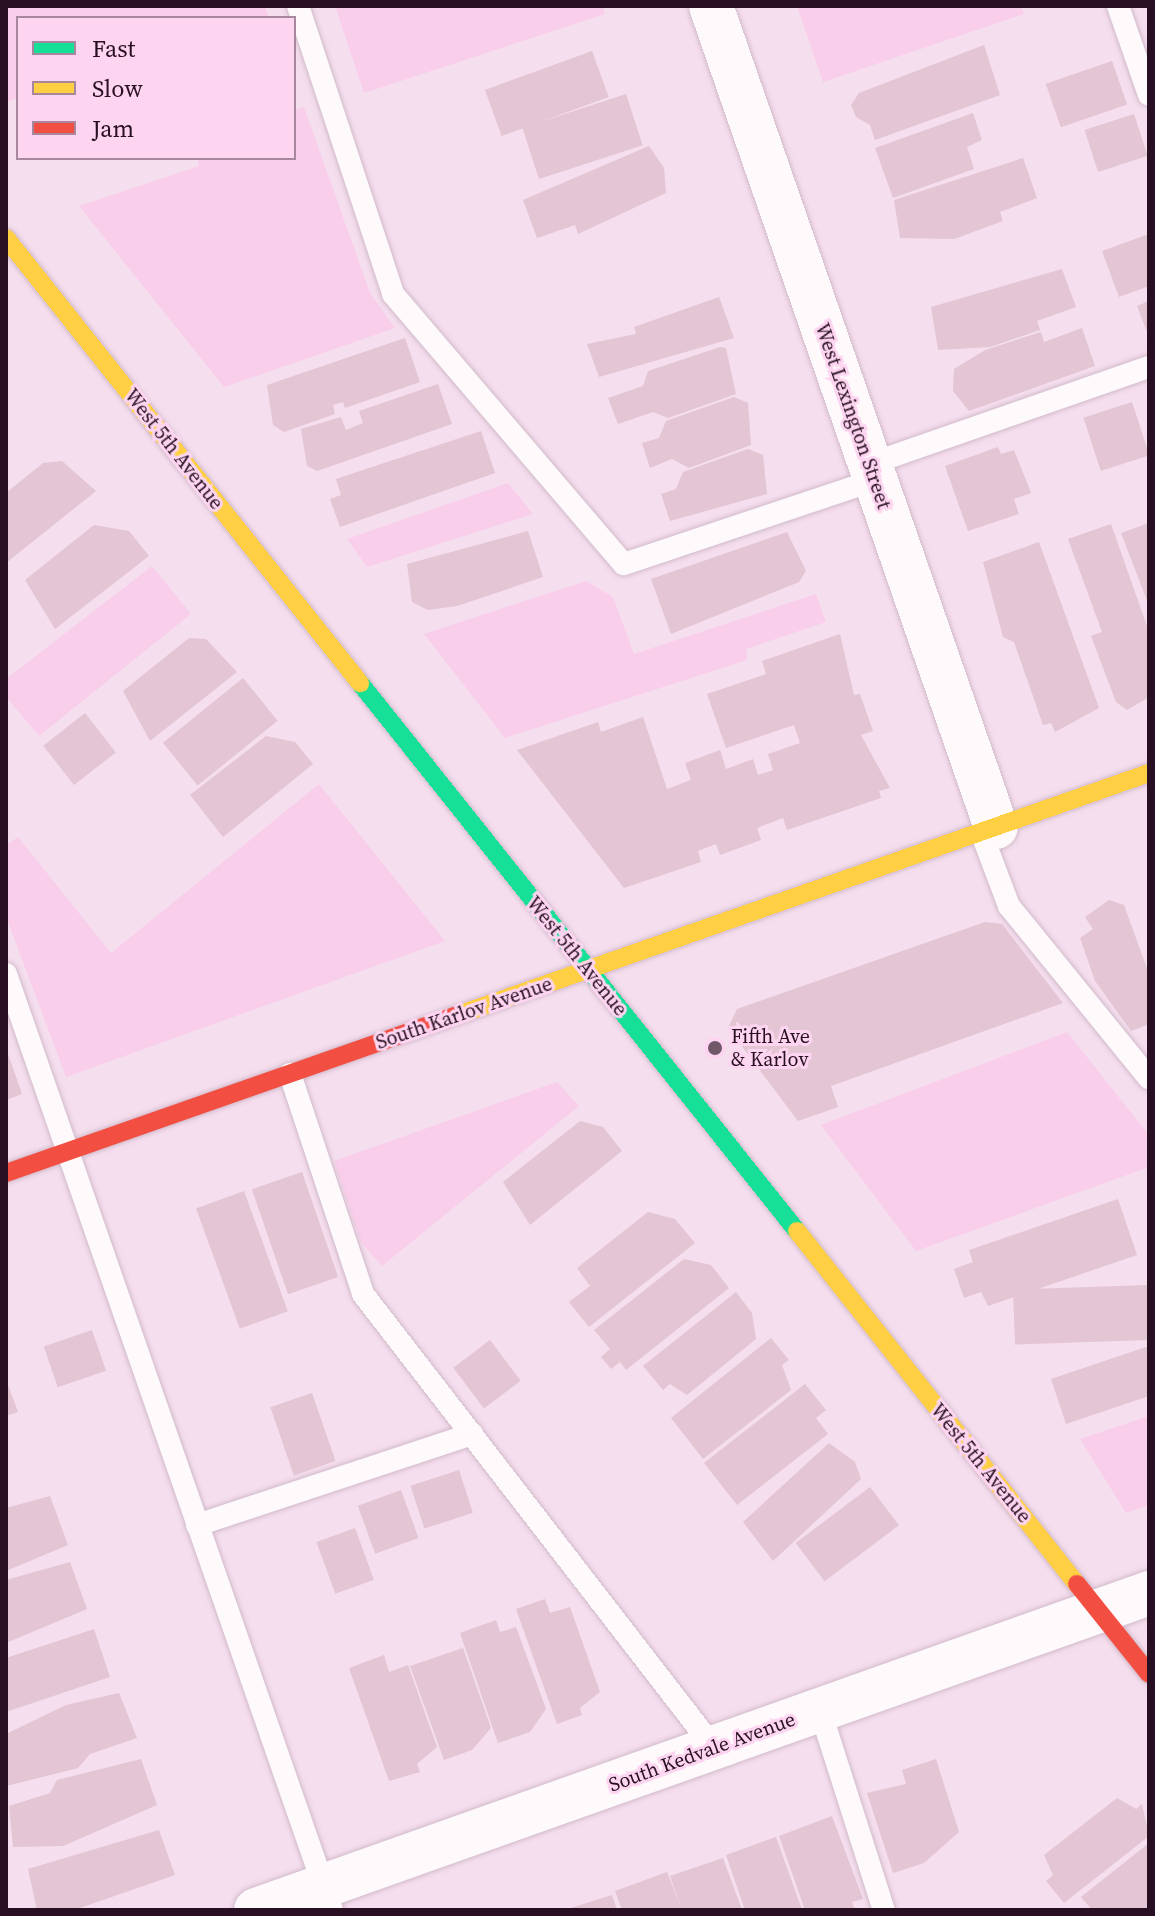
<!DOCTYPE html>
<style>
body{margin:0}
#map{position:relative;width:1155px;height:1916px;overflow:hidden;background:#f5deee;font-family:"Source Serif 4",serif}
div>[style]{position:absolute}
.green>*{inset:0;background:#f9ceeb}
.building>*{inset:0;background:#e3c5d3;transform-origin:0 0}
.roads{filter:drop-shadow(0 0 2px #d1baca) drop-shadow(0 0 2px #d1baca)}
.lane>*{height:22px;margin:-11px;padding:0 11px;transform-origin:11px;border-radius:11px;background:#fefafc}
.street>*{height:44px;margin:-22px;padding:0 22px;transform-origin:22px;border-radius:22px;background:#fefafc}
.fast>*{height:18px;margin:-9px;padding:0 9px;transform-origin:9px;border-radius:9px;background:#16e098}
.slow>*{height:18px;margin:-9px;padding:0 9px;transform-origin:9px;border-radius:9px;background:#ffcf43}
.jam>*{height:18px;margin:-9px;padding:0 9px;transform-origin:9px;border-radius:9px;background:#f24e42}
.dots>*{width:22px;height:22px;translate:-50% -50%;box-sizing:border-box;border:4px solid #fed5f1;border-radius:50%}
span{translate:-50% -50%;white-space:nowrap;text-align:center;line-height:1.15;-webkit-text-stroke:6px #fed5f1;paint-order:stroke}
.street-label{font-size:20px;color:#281022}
.poi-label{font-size:20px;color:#281022}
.left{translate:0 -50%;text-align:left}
.frame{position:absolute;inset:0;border:8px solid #281022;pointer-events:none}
.legend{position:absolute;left:16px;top:16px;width:280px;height:144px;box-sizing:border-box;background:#fed5f1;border:2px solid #a8869e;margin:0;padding:10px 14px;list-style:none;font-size:24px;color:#281022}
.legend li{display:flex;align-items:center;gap:16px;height:40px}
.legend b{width:40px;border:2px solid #a8869e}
</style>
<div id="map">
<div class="green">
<div style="clip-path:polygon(6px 6px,265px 6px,269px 18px,18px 18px,18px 98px,6px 102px)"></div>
<div style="clip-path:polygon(335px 6px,603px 6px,605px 14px,364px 93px)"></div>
<div style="clip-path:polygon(797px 6px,1021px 6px,1024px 14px,823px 82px)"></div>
<div style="clip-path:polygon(304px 107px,370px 293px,395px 328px,224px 387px,79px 206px,199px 166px,198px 158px,294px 158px,294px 110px)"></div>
<div style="clip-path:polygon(508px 483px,533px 514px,367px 567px,347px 539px)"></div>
<div style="clip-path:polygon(152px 566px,191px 614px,39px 736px,6px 697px,6px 679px)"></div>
<div style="clip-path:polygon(586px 581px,613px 597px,634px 654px,816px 594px,826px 622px,746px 649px,747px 660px,505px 738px,424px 634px)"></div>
<div style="clip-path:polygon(319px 784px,445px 941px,66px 1077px,6px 917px,6px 845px,18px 837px,111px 953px)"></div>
<div style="clip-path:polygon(1067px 1032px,1149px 1135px,1149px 1167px,916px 1251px,821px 1125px)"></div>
<div style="clip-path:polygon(557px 1082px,579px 1106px,382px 1266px,361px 1242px,334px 1161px)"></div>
<div style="clip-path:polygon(1149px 1416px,1149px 1505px,1126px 1513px,1080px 1439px)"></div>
</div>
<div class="building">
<div style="clip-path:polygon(984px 45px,1000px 95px,875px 140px,870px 125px,856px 117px,851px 105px,859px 93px)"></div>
<div style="left:592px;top:51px;width:49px;height:114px;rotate:70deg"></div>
<div style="left:1112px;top:61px;width:46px;height:70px;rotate:71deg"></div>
<div style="left:626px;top:94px;width:54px;height:109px;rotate:72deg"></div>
<div style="clip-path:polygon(973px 113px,982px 140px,967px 147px,974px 169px,893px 198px,875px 148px)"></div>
<div style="left:1134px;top:114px;width:44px;height:52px;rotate:72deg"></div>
<div style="clip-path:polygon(649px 146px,664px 168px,666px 193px,578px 234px,575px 225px,537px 238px,523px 200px)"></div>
<div style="clip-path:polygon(1023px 158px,1037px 198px,1000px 212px,1003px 221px,954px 239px,900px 238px,894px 200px)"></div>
<div style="clip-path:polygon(1149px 234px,1149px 286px,1119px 297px,1102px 251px)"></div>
<div style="clip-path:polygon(1062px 269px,1076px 307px,1037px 321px,1040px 330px,990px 347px,938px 350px,931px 307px)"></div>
<div style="clip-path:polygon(719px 297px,734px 338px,599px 377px,587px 344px,636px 334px,634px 327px)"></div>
<div style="clip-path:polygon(1149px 301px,1149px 337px,1137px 306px)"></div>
<div style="clip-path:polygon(1082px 328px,1095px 366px,969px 411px,953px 391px,954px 369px,985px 350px,1041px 332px,1044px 342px)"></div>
<div style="clip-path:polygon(405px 338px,420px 382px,345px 408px,343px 402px,333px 405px,335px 414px,284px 432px,273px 425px,267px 385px)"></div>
<div style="clip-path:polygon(720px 347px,726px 348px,736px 394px,668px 418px,653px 412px,618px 424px,608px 398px,643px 386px,648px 371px)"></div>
<div style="clip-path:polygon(438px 384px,452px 424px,317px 471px,307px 466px,301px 429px,341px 417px,346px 430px,363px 423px,359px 411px)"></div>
<div style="clip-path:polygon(734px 397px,748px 403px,751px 445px,689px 468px,672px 459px,650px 468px,642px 443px,659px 438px,666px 421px)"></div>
<div style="left:1132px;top:402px;width:56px;height:51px;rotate:72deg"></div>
<div style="clip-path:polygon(481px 431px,495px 473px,340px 527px,330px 499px,341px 495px,336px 479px)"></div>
<div style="clip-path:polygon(998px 447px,1001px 454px,1014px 450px,1031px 493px,1014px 499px,1019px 514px,968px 531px,945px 466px)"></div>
<div style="clip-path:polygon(748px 449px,763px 455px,767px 494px,670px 521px,661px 494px,676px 489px,683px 472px)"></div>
<div style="clip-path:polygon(62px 461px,96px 491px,6px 563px,6px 493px,43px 463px)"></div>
<div style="clip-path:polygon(1149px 523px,1149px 603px,1148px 603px,1121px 533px)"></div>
<div style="clip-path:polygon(1111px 524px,1149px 632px,1149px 697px,1127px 710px,1116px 702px,1091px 636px,1102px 632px,1068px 539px)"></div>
<div style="clip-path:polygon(94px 525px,129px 531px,149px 556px,55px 629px,25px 580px)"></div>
<div style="clip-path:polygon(528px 531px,543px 577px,457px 606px,428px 610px,412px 602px,407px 564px)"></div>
<div style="clip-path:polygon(787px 532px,806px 571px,799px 582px,671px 634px,651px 579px)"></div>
<div style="clip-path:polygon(1039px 542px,1099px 708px,1055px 732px,1051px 723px,1043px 725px,1014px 642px,1003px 637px,983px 562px)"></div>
<div style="clip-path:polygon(840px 634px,854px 695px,860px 694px,873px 731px,861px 735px,890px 788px,879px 791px,881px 798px,787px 830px,783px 818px,757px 828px,761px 840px,720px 855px,716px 844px,698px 851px,701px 862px,624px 888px,517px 750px,598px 722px,601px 732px,643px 717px,667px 789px,691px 780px,685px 763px,720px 750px,726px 769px,753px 759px,758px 775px,773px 770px,768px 754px,800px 743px,794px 725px,726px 748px,707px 694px,766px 674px,762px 661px)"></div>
<div style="clip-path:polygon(189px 638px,206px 639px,237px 672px,150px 741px,123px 691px)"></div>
<div style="left:243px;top:678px;width:55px;height:103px;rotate:51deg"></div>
<div style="left:85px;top:713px;width:50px;height:53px;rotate:52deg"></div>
<div style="clip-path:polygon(266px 736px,295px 742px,313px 764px,223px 837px,190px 795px)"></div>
<div style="clip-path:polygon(1109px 900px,1124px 905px,1149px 974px,1149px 1024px,1131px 1031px,1095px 981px,1080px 938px,1093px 929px,1085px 917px)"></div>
<div style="clip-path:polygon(985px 922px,1002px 924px,1063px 1003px,831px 1086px,838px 1107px,798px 1121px,728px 1028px,737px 1009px)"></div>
<div style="clip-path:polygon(6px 1048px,22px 1094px,6px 1100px)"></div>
<div style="clip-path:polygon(580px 1121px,603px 1127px,622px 1151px,530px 1225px,503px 1182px)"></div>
<div style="left:302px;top:1172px;width:111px;height:53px;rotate:71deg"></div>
<div style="left:244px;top:1191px;width:128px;height:51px;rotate:70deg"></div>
<div style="clip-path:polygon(1118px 1199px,1137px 1255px,988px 1306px,981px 1292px,964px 1298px,954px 1269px,973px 1262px,969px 1250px)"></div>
<div style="clip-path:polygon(648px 1212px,675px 1219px,695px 1243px,589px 1327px,569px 1302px,590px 1286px,577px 1268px)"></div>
<div style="clip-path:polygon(684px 1259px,711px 1265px,729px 1288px,626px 1370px,620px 1362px,611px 1369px,601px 1357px,610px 1349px,594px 1330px)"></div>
<div style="left:1147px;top:1285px;width:55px;height:134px;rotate:88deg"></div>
<div style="clip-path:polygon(736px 1292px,752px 1313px,756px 1339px,687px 1395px,670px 1384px,663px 1390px,643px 1366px)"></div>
<div style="left:92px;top:1330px;width:43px;height:51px;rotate:71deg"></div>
<div style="clip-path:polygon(771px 1338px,789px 1360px,782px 1365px,791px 1390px,703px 1459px,671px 1418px)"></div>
<div style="left:490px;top:1340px;width:51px;height:46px;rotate:53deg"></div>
<div style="clip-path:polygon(1149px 1346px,1149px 1396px,1066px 1424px,1051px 1379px)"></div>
<div style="clip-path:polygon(6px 1380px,18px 1412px,6px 1416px)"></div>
<div style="clip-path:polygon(805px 1384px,826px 1410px,816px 1418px,828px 1434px,737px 1505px,704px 1463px)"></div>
<div style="left:312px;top:1393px;width:72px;height:44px;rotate:71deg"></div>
<div style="clip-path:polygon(829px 1443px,855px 1462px,861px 1479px,773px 1561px,743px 1522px)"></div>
<div style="left:459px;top:1470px;width:45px;height:51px;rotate:72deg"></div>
<div style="left:870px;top:1487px;width:48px;height:93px;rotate:53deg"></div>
<div style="left:401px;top:1490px;width:51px;height:46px;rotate:70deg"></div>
<div style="clip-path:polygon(50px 1496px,68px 1545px,6px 1571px,6px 1508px)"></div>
<div style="left:355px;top:1528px;width:55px;height:41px;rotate:70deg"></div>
<div style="clip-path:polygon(70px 1562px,87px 1609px,6px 1643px,6px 1580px)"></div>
<div style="clip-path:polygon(545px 1599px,550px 1613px,570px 1607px,600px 1692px,580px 1708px,582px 1715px,557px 1724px,516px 1609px)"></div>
<div style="clip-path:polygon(496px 1620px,500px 1632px,516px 1627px,546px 1709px,530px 1732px,498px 1743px,460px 1633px)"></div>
<div style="clip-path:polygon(94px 1629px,110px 1677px,6px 1712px,6px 1658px)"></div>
<div style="clip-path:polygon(463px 1648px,491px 1728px,472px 1750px,444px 1760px,410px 1666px)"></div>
<div style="clip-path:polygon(384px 1655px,389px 1672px,408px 1665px,437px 1747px,417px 1764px,420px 1772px,389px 1781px,349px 1668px)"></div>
<div style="clip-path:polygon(119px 1693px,137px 1738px,90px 1754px,78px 1768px,6px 1786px,6px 1734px,66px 1705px)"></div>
<div style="clip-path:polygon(141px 1759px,157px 1805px,63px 1846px,13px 1847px,9px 1806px,50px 1793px,57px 1780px)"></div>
<div style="clip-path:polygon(936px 1759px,959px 1832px,924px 1863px,893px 1873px,867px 1793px,906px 1784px,902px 1770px)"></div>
<div style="clip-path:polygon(1117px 1798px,1136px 1809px,1142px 1804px,1149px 1836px,1064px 1903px,1046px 1881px,1053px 1875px,1044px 1855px)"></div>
<div style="clip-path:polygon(832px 1816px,863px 1899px,852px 1902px,855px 1910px,805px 1910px,779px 1836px)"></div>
<div style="clip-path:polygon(159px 1830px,175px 1875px,74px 1910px,37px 1910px,28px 1869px)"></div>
<div style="clip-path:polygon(776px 1837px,802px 1910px,745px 1910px,726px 1855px)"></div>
<div style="clip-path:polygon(1149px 1843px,1149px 1910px,1092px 1910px,1081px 1897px)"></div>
<div style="clip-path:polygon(723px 1858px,742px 1910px,622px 1910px,615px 1891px,667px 1872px,681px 1907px,670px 1876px)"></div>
<div style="clip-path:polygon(612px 1895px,617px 1910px,568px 1910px,568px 1909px)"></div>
</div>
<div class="roads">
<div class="lane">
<div style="left:298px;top:6px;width:303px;rotate:71.7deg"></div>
<div style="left:393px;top:294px;width:355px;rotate:49.5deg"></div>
<div style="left:624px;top:564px;width:265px;rotate:-18.5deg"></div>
<div style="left:1118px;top:6px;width:94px;rotate:70.8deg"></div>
<div style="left:870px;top:464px;width:295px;rotate:-19.2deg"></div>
<div style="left:981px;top:832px;width:79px;rotate:69.3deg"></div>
<div style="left:1009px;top:906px;width:222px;rotate:50.9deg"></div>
<div style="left:6px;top:974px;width:991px;rotate:70.8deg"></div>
<div style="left:290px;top:1074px;width:232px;rotate:71.6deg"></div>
<div style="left:363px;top:1294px;width:574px;rotate:52.29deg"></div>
<div style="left:197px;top:1525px;width:290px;rotate:-18.3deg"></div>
<div style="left:820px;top:1710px;width:210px;rotate:72.3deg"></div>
</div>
<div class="street">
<div style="left:711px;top:6px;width:869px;rotate:70.86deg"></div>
<div style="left:256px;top:1910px;width:948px;rotate:-19.54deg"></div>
</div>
<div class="fast">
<div style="left:360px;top:683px;width:701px;rotate:51.43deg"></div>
</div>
<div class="slow">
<div style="left:6px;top:238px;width:569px;rotate:51.5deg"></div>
<div style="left:458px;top:1015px;width:732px;rotate:-19.3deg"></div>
<div style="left:797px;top:1231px;width:451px;rotate:51.6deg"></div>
</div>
<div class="jam">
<div style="left:6px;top:1173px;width:479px;rotate:-19.3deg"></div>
<div style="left:1077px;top:1584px;width:115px;rotate:51.3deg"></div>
</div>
</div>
<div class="dots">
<div style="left:715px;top:1048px;background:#705869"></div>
</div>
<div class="street-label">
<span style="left:853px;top:416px;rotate:71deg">West Lexington Street</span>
<span style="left:174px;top:449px;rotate:52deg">West 5th Avenue</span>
<span style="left:577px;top:956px;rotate:51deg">West 5th Avenue</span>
<span style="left:464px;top:1013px;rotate:-19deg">South Karlov Avenue</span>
<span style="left:981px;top:1463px;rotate:51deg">West 5th Avenue</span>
<span style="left:702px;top:1752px;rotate:-20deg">South Kedvale Avenue</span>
</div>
<div class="poi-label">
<span class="left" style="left:731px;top:1048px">Fifth Ave<br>&amp; Karlov</span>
</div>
<div class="frame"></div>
<ul class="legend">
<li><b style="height:10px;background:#16e098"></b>Fast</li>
<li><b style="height:10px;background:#ffcf43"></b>Slow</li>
<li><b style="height:10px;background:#f24e42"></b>Jam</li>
</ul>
</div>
